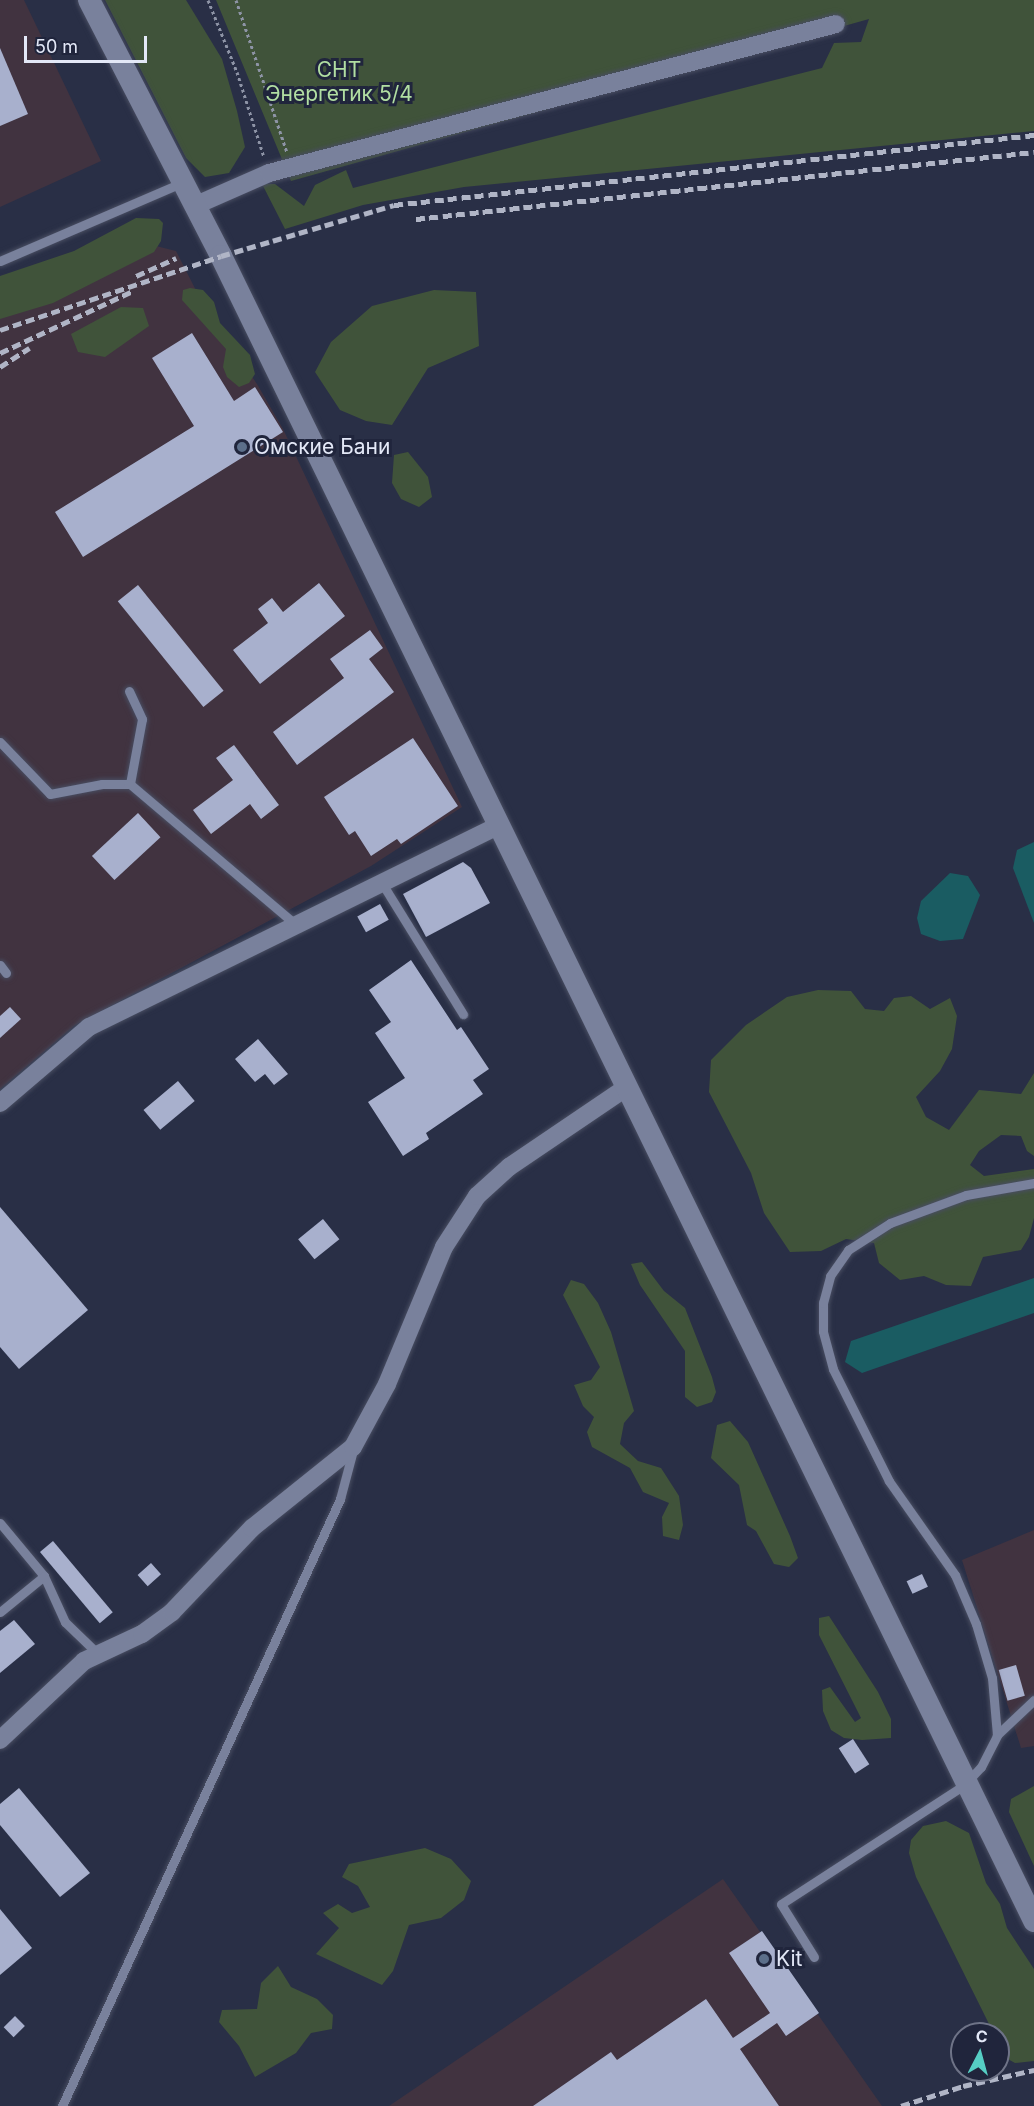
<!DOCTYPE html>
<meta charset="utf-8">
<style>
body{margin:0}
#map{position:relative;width:1034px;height:2106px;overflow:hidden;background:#292f46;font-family:Inter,sans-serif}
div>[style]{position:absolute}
.industrial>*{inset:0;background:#413340}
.green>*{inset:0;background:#40533a}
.water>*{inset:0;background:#1a5c62}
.building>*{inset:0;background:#a8b0cd;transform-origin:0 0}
.path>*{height:3px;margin-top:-1.5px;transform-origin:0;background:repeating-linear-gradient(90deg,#8e94a6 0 3px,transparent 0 6px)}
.roads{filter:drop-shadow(0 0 2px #484d61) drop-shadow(0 0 2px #484d61)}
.service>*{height:9px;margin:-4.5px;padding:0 4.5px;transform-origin:4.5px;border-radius:4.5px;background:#79819c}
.minor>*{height:18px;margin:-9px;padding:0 9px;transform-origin:9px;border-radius:9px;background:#79819c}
.tertiary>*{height:22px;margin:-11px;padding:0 11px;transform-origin:11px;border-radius:11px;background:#79819c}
.rail>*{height:4.5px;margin-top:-2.25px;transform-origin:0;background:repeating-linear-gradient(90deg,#b0b5c6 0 9px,transparent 0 13.5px)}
.dots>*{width:16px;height:16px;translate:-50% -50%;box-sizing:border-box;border:3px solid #20253c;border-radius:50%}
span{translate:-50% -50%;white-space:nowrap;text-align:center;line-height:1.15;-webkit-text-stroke:6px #20253c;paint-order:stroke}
.park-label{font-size:21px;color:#b1dea2}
.poi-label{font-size:21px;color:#e3e8f7}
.left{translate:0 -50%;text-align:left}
.north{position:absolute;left:950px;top:2022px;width:60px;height:60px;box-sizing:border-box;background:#20253c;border:2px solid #6e7387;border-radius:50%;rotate:6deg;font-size:16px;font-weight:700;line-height:24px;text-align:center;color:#e3e8f7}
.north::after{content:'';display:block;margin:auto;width:21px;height:27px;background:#56cec4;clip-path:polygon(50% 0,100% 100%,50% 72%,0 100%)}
.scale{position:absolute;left:24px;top:36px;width:123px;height:27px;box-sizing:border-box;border:3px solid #e3e8f7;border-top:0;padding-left:8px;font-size:18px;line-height:21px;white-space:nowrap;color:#e3e8f7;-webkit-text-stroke:4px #20253c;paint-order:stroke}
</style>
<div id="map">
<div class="industrial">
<div style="clip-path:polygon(0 0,24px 0,101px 161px,0 207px)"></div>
<div style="clip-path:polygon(124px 238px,176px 251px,206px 310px,257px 384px,283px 429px,462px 807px,371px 866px,75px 1025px,0 1089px,0 286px)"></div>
<div style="clip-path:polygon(1034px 1530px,1034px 1746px,1021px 1748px,962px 1560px)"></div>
<div style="clip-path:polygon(723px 1879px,882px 2106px,389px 2106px)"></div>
</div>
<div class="green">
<div style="clip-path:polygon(105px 0,186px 0,222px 59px,237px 111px,245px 147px,229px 173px,205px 177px,186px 158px)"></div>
<div style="clip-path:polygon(216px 0,1034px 0,1034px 131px,464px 187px,363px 205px,285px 229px,262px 184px,275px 184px,304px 206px,315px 185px,346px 170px,353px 188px,822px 68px,834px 43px,861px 42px,869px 19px,291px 181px)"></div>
<div style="clip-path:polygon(136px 218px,159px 219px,163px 223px,161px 241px,154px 252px,53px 303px,0 319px,0 276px,74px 251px)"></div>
<div style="clip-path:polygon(190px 288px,203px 290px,214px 302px,220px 323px,250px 355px,255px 374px,249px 383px,239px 387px,227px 377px,223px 367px,226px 349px,182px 300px,183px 290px)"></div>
<div style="clip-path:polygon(434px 290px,476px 292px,479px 346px,428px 368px,392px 425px,366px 421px,340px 410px,315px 372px,331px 342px,372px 306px)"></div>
<div style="clip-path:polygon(121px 307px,143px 308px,149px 326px,105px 357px,78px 352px,71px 334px)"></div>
<div style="clip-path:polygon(408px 452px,428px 477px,432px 497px,419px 507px,401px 499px,392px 483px,394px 455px)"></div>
<div style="clip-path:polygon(818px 990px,851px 991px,865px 1009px,884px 1011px,894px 998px,911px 996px,930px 1009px,950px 998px,957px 1016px,952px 1049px,940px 1071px,916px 1097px,926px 1117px,949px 1130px,979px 1090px,1021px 1094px,1034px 1073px,1034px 1156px,1027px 1151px,1021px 1136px,1001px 1135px,979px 1151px,970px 1165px,984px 1176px,1034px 1169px,1034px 1218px,1029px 1237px,1021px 1250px,983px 1257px,971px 1286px,946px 1285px,924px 1276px,900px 1280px,879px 1263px,874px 1243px,846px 1239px,821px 1251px,790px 1252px,764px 1213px,751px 1173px,709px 1092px,711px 1060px,746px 1025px,787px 997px)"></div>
<div style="clip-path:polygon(642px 1262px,664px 1291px,685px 1308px,712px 1377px,716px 1392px,712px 1402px,697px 1407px,685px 1397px,685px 1351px,640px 1285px,631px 1264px)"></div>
<div style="clip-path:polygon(571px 1280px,584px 1284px,598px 1303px,611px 1332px,634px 1411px,624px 1423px,620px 1444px,638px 1461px,661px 1468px,679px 1496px,683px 1525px,679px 1540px,663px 1536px,662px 1517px,669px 1503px,643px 1492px,630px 1468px,592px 1447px,587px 1432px,594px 1417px,583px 1406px,574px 1385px,591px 1380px,600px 1367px,563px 1295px)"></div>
<div style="clip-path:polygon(730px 1421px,748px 1442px,790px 1536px,798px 1558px,789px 1567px,774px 1564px,756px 1531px,747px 1525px,739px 1485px,711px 1458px,717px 1425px)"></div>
<div style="clip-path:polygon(829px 1616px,878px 1692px,891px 1719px,891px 1738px,862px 1740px,844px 1738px,831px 1730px,823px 1711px,822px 1690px,830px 1687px,855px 1722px,861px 1718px,819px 1635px,819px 1618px)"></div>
<div style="clip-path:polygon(1034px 1786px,1034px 1866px,1009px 1812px,1011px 1799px)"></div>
<div style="clip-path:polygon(946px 1821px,969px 1833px,986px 1883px,1000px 1904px,1007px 1928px,1034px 1969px,1034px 2061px,1015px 2063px,1006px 2058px,998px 2034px,994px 2034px,916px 1877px,909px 1853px,911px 1840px,923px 1826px)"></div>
<div style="clip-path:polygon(425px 1848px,451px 1859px,471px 1881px,464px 1900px,441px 1918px,409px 1925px,393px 1971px,382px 1985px,316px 1954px,339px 1928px,323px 1913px,338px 1904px,352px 1913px,370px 1907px,358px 1886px,342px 1877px,349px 1864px)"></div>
<div style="clip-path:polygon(278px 1966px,291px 1987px,317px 1999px,333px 2015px,332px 2029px,311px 2033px,296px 2053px,255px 2077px,239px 2046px,219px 2022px,222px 2010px,257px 2009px,261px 1983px)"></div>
</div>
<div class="water">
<div style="clip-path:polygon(1034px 842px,1034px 923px,1013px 868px,1017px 850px)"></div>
<div style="clip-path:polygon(950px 873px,968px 876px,980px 895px,963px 939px,940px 941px,921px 934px,917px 918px,921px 901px)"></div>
<div style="clip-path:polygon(1034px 1278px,1034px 1313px,862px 1373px,845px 1362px,851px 1341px)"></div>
</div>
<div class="building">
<div style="clip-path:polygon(0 48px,28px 114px,0 126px)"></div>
<div style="clip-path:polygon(192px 333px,234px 401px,255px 387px,283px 432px,83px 557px,55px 512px,194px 426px,152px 358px)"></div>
<div style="clip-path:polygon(319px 583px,345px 616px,260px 684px,233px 650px,268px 623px,258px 609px,272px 598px,283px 612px)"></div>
<div style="left:138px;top:585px;width:136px;height:26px;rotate:51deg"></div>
<div style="clip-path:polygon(370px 630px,383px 648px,369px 659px,394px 692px,297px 765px,273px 732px,344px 678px,330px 659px)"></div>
<div style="clip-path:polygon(413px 738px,458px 806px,401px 844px,397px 839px,371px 856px,355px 831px,349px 835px,324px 797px)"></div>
<div style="clip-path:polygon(234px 745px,279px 805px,261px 819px,250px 804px,211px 834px,193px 810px,233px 780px,216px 758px)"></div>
<div style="left:138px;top:813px;width:33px;height:63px;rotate:47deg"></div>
<div style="clip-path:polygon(463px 862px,471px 868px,490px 903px,426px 937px,403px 894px)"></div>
<div style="left:380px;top:904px;width:18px;height:26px;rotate:61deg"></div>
<div style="clip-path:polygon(411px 960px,457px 1030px,461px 1027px,489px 1069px,473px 1080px,483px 1094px,426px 1133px,429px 1139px,403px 1156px,368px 1102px,405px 1078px,375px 1033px,391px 1022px,369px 990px)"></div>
<div style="clip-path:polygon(10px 1007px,21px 1019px,0 1038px,0 1016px)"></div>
<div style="clip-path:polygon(258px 1039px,288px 1074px,274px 1085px,265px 1074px,255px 1082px,235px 1059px)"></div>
<div style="left:178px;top:1081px;width:26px;height:45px;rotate:50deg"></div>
<div style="clip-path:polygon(0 1207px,88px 1310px,19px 1369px,0 1347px)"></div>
<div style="left:323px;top:1219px;width:26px;height:32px;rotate:51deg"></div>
<div style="left:53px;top:1541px;width:93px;height:17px;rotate:50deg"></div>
<div style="left:151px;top:1563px;width:15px;height:18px;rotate:48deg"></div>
<div style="left:922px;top:1574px;width:14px;height:17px;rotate:65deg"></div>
<div style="clip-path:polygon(14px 1620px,35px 1644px,0 1673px,0 1631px)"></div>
<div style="left:1016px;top:1665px;width:32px;height:18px;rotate:74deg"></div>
<div style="left:853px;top:1739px;width:30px;height:17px;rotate:57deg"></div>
<div style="clip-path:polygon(19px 1788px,90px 1873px,60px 1897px,0 1825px,0 1804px)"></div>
<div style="clip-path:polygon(0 1909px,32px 1948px,0 1975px)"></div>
<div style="clip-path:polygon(762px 1931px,819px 2013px,786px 2036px,777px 2023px,740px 2049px,779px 2106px,533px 2106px,611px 2052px,617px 2060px,706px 1999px,733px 2038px,770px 2013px,729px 1953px)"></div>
<div style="left:15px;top:2016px;width:14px;height:16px;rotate:45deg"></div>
</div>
<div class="path">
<div style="left:208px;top:0;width:78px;rotate:68.1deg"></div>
<div style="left:237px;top:72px;width:89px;rotate:72.4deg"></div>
<div style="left:236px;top:0;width:160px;rotate:71.5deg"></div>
</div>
<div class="roads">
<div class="service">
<div style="left:0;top:261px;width:197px;rotate:-23.3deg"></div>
<div style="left:129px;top:691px;width:31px;rotate:65deg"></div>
<div style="left:142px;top:719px;width:66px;rotate:100.5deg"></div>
<div style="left:0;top:742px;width:72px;rotate:46.1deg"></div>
<div style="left:50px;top:794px;width:53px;rotate:-10.9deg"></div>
<div style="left:102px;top:784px;width:28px"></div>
<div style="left:130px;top:784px;width:215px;rotate:40.3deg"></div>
<div style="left:383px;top:885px;width:152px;rotate:58.2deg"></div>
<div style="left:0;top:965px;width:10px;rotate:53deg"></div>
<div style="left:0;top:1523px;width:69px;rotate:50.3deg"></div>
<div style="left:44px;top:1576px;width:51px;rotate:65.5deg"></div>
<div style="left:65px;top:1622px;width:45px;rotate:44.1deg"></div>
<div style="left:0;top:1612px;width:57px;rotate:-39.3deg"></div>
<div style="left:997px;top:1735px;width:51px;rotate:-43.4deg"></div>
<div style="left:814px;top:1957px;width:62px;rotate:-121.9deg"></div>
<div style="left:781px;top:1904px;width:218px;rotate:-33deg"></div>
<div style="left:964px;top:1785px;width:25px;rotate:-47deg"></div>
<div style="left:981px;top:1767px;width:36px;rotate:-63deg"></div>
<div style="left:997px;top:1735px;width:57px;rotate:-95deg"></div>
<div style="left:992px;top:1678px;width:56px;rotate:-106.5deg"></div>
<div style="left:976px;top:1624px;width:53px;rotate:-113.2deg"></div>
<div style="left:955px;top:1575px;width:115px;rotate:-125.1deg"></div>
<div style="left:889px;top:1481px;width:125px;rotate:-116.6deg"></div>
<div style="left:833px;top:1369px;width:39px;rotate:-105deg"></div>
<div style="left:823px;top:1331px;width:28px;rotate:-90deg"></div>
<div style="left:823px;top:1303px;width:28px;rotate:-75deg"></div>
<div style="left:830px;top:1276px;width:32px;rotate:-55deg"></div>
<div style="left:848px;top:1250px;width:50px;rotate:-32.7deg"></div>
<div style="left:890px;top:1223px;width:81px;rotate:-20.2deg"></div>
<div style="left:966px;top:1195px;width:69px;rotate:-10deg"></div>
<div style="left:62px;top:2106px;width:668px;rotate:-65.39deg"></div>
<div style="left:340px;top:1499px;width:51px;rotate:-75.1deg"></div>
</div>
<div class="minor">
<div style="left:194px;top:206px;width:82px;rotate:-23.7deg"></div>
<div style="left:269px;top:173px;width:586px;rotate:-14.72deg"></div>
<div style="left:0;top:1103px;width:117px;rotate:-40.5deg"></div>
<div style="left:89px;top:1027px;width:458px;rotate:-26.2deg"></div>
<div style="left:0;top:1740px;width:115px;rotate:-43.2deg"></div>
<div style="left:84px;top:1661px;width:64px;rotate:-25deg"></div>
<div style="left:142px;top:1634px;width:37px;rotate:-36deg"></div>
<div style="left:172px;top:1612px;width:116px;rotate:-46.4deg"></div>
<div style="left:252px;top:1528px;width:129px;rotate:-38.7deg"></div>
<div style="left:353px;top:1447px;width:72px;rotate:-61.6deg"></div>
<div style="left:387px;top:1384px;width:148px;rotate:-67.4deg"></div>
<div style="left:444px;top:1247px;width:61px;rotate:-57.1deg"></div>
<div style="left:477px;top:1196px;width:43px;rotate:-42.2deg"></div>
<div style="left:509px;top:1167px;width:139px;rotate:-34.1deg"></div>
</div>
<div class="tertiary">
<div style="left:89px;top:0;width:288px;rotate:62.7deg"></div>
<div style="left:221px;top:256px;width:1853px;rotate:63.97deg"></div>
</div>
</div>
<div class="rail">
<div style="left:416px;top:219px;width:622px;rotate:-6.19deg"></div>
<div style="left:136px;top:276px;width:44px;rotate:-24.2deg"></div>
<div style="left:0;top:330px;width:233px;rotate:-18.5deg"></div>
<div style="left:221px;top:256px;width:180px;rotate:-16.4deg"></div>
<div style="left:394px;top:205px;width:644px;rotate:-6.24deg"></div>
<div style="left:0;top:353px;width:147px;rotate:-25deg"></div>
<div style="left:0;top:367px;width:35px;rotate:-33deg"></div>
<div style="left:901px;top:2106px;width:65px;rotate:-17.9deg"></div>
<div style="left:963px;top:2086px;width:73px;rotate:-12.7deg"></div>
</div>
<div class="dots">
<div style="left:242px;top:447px;background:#5c6f8a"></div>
<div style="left:764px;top:1959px;background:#5c6f8a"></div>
</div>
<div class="park-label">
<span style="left:339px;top:82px">СНТ<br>Энергетик 5/4</span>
</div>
<div class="poi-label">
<span class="left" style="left:254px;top:447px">Омские Бани</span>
<span class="left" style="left:776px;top:1959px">Kit</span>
</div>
<div class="north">С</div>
<div class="scale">50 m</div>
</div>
